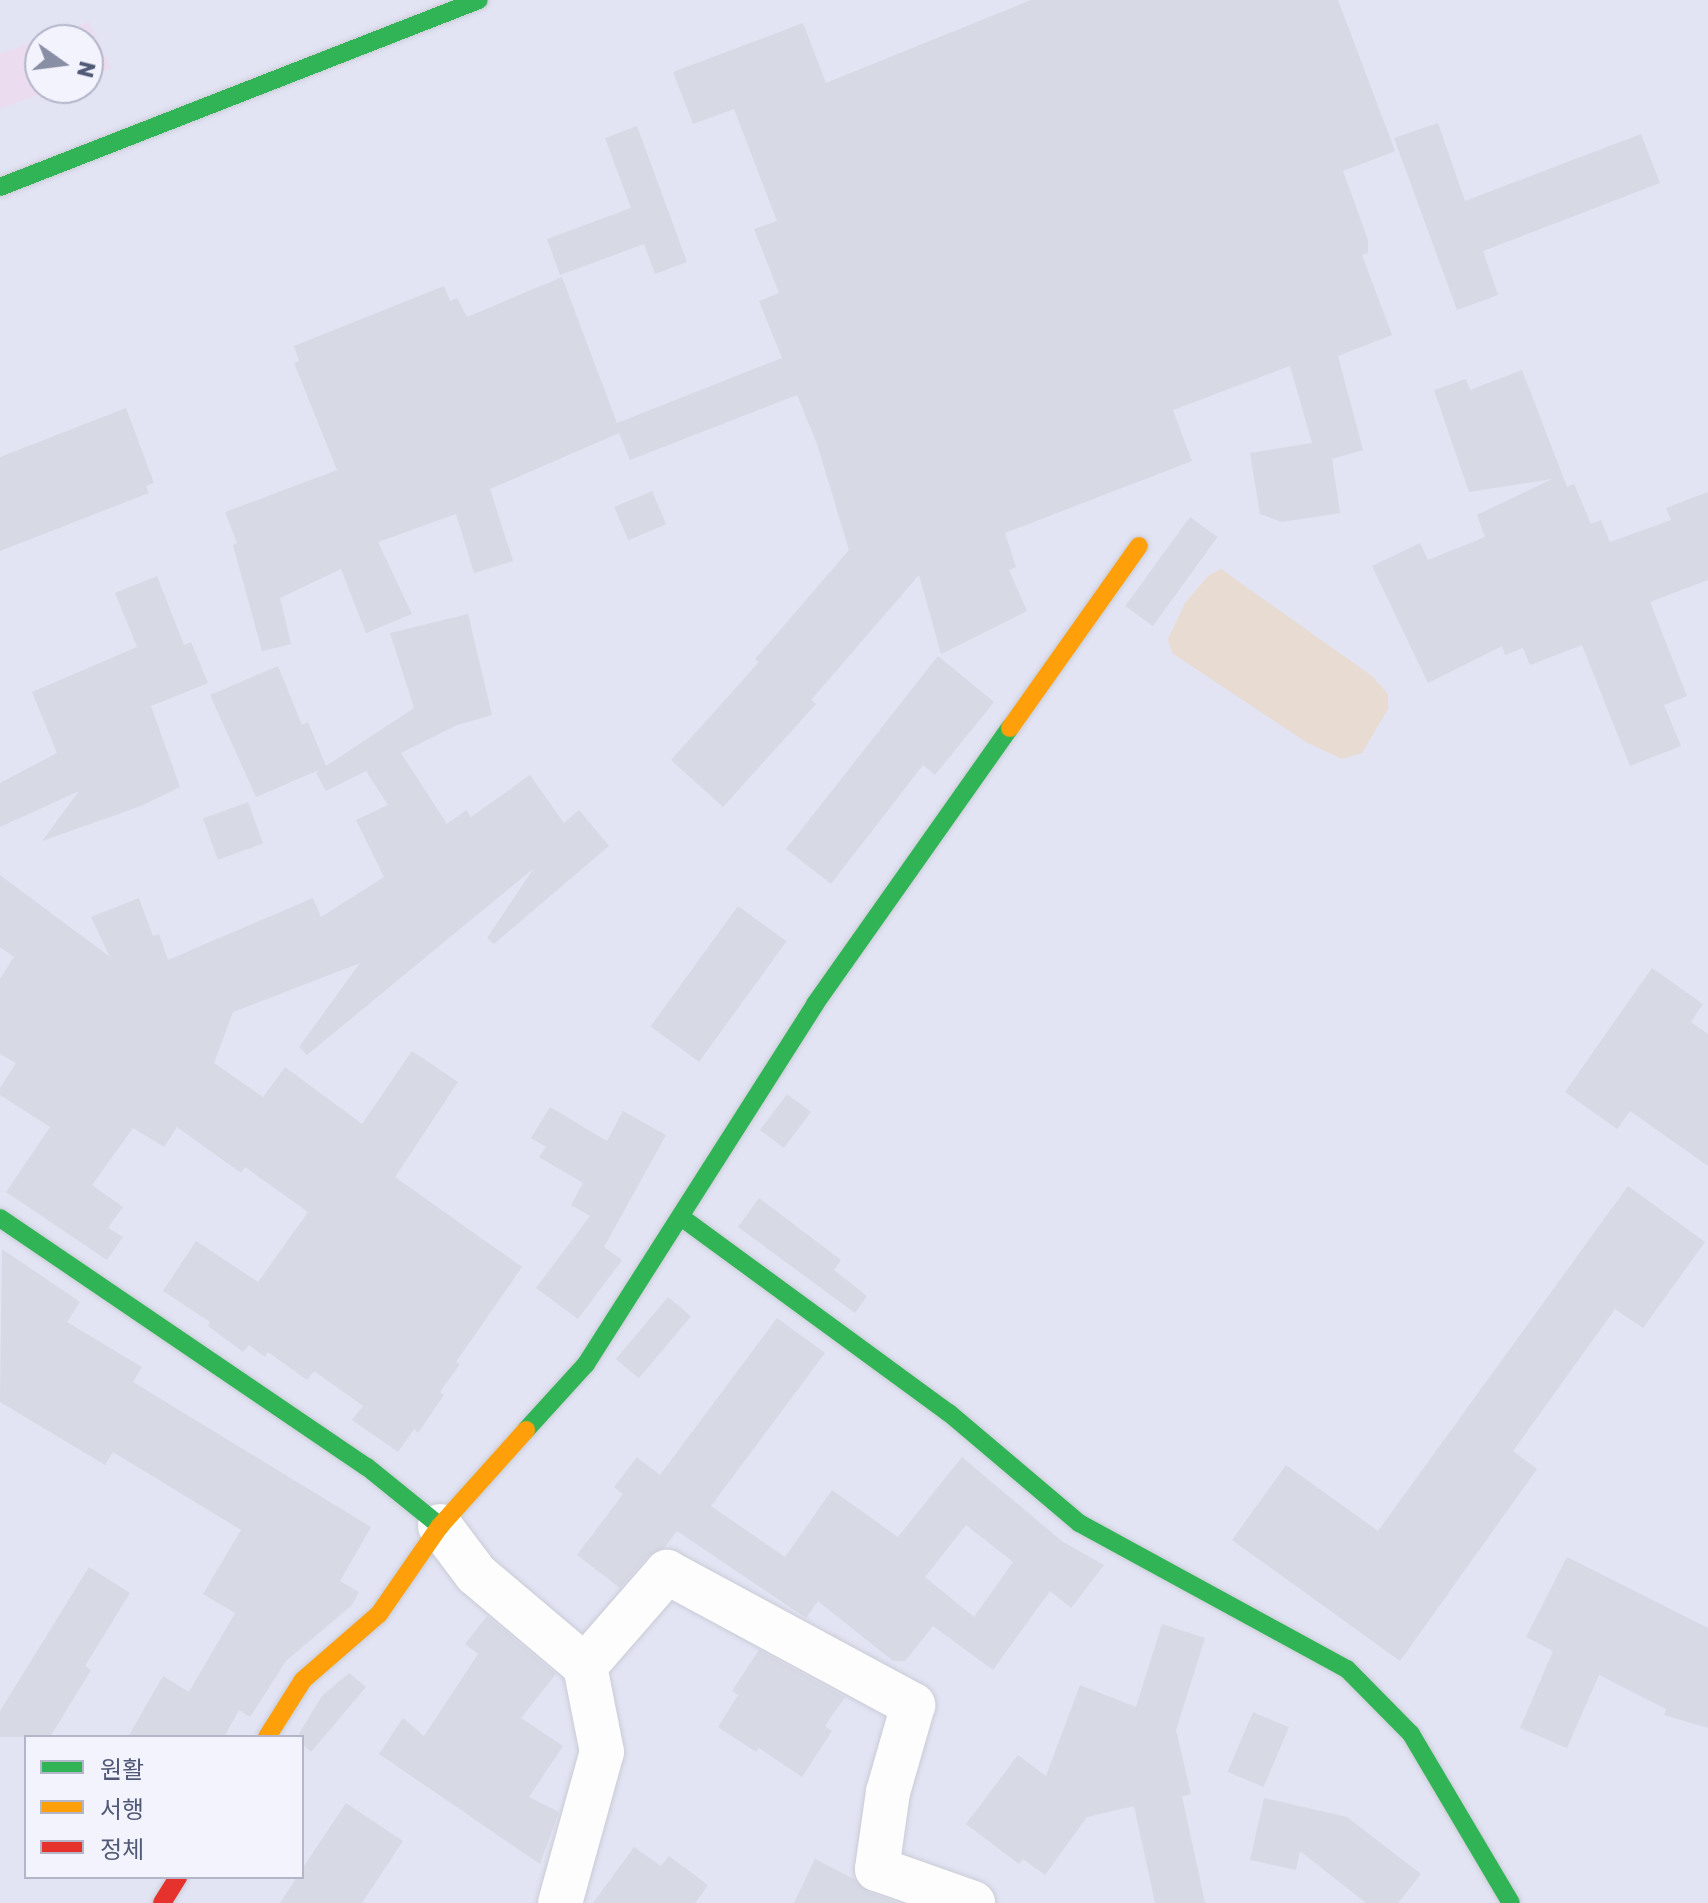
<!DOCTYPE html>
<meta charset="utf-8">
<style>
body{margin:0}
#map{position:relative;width:1708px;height:1903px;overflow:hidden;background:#f0f0f8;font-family:Rubik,"Noto Sans KR",sans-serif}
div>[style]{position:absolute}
.residential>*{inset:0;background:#e2e3f3}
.green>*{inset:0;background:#ecdcf0}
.water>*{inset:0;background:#e8dcd2}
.building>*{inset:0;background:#d7dae5;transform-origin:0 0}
.roads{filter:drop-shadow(0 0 2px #c9ccd5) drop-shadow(0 0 2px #c9ccd5)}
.street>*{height:44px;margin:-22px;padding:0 22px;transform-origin:22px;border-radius:22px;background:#fdfdfe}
.fast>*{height:18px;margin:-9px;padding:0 9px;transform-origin:9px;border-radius:9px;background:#30b455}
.slow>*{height:18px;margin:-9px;padding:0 9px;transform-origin:9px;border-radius:9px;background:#ff9f0a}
.jam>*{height:18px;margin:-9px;padding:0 9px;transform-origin:9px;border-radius:9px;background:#e5322d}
span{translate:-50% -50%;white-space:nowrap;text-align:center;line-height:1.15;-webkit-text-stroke:7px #f3f3fe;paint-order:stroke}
.legend{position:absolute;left:24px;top:1735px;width:280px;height:144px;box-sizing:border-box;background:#f3f3fe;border:2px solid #b2b6c8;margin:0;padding:10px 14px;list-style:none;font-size:24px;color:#505a76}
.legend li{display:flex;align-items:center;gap:16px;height:40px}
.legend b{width:40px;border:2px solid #b2b6c8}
.north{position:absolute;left:24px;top:24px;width:80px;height:80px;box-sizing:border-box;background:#f3f3fe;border:2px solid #b2b6c8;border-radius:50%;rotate:104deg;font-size:22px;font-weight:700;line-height:32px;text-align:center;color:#505a76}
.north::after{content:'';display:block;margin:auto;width:28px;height:36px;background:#888ea4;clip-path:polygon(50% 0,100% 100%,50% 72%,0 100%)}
</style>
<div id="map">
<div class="residential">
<div style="clip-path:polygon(evenodd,0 0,1708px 0,1708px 1903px,0 1903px,0 0,40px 40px,88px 40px,88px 88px,40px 88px,40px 40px,0 0,26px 1737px,302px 1737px,302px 1877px,26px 1877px,26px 1737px)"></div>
</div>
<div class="green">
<div style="clip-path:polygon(89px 22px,111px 68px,88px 77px,88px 40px,40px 40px,40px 88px,57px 88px,0 109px,0 54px)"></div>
</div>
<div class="water">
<div style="clip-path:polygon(1221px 569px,1372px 676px,1388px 694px,1388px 709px,1362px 753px,1342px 759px,1306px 742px,1172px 653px,1168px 639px,1185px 603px,1208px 576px)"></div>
</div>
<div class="building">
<div style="clip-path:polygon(1031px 0,1338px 0,1395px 151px,1343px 171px,1368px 240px,1368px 253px,1362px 255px,1392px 335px,1338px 356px,1363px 450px,1332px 459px,1340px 513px,1282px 522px,1260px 514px,1250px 453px,1312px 443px,1290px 366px,1173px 410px,1192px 461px,1005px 533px,1016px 567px,1009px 570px,1027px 611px,941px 654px,919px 575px,811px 700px,816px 704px,723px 807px,671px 760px,759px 662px,755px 659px,849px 550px,817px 444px,797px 395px,630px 460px,619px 433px,490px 489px,513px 561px,474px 573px,456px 514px,378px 542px,412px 614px,366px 633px,341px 569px,280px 598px,291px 644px,262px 651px,233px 545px,237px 543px,225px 512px,337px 470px,294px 363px,299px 361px,294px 346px,444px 286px,450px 301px,457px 298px,467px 317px,562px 277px,617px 423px,782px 358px,759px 301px,779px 293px,754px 229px,777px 221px,734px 109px,693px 124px,673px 72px,803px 23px,826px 83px)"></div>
<div style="clip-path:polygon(1438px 123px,1465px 201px,1641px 134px,1660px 183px,1483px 251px,1498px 295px,1457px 310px,1394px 138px)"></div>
<div style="clip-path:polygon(637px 126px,687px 262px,655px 274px,644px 244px,560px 275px,547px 239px,631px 208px,605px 138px)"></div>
<div style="clip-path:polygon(1522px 370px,1567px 487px,1574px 484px,1591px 524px,1601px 520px,1610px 542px,1671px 520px,1666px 508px,1708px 492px,1708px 580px,1650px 602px,1687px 696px,1664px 705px,1681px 746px,1630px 766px,1582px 645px,1530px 665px,1523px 648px,1505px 655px,1502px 646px,1428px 683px,1372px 566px,1420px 543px,1428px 560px,1485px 537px,1477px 515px,1552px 479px,1469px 492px,1434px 390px,1466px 379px,1470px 390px)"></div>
<div style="clip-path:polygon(126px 408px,154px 483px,146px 486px,149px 493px,0 551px,0 457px)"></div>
<div style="left:652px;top:491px;width:36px;height:41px;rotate:67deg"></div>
<div style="left:1190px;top:517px;width:34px;height:110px;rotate:36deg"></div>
<div style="clip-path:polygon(157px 576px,184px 645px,191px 642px,208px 683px,151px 706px,180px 787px,141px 806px,42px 841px,79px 791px,0 827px,0 783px,57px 753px,32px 692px,137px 647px,115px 593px)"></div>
<div style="clip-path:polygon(468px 614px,492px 715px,457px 725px,401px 753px,447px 824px,466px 810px,471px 817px,530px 775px,564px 823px,579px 810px,609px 846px,494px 944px,487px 938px,534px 868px,307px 1055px,299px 1047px,360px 963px,233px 1012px,214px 1063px,263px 1097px,285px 1067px,362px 1124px,412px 1051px,458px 1082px,395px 1177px,522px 1267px,456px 1362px,460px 1364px,440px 1392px,444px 1395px,418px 1433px,414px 1429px,398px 1452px,352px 1420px,363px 1406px,314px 1371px,307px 1380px,268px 1352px,265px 1357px,249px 1345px,243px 1352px,208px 1326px,210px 1322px,163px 1291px,196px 1241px,258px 1282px,308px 1212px,245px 1167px,241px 1173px,177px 1127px,164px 1147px,133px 1128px,92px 1185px,123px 1207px,108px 1228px,123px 1237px,107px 1260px,6px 1192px,50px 1127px,0 1095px,0 1088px,16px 1063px,0 1054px,0 979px,14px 957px,0 947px,0 875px,110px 957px,91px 917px,139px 898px,153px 936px,159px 934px,168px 960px,313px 898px,321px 917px,384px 877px,356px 820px,388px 805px,366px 771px,326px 791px,316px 773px,319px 770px,256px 797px,210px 695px,278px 666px,302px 725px,308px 722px,326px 766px,414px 708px,390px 633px)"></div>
<div style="clip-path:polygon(938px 656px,994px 702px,935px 775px,923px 765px,831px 884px,786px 849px)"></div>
<div style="left:248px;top:802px;width:44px;height:48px;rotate:70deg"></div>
<div style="left:738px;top:906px;width:60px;height:149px;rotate:36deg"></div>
<div style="clip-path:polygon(1652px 968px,1703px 1004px,1691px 1022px,1708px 1034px,1708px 1166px,1630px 1111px,1617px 1129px,1565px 1092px)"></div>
<div style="left:787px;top:1094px;width:30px;height:45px;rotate:37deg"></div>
<div style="clip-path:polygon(550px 1107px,607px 1141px,623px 1111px,666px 1135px,604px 1247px,622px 1260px,578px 1319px,536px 1288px,590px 1216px,571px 1205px,583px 1183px,539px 1157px,546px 1147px,531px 1138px)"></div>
<div style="clip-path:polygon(1628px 1186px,1705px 1242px,1643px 1328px,1615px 1309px,1513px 1451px,1537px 1469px,1400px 1661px,1232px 1540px,1286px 1465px,1378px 1531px)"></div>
<div style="clip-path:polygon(759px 1198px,841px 1260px,834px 1270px,867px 1296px,855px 1313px,738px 1227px)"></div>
<div style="clip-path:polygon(2px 1249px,80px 1302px,67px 1322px,142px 1367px,133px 1382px,371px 1527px,340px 1581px,359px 1592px,352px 1605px,286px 1661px,250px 1717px,239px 1710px,224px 1737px,128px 1737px,163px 1676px,189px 1692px,235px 1613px,203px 1594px,241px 1530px,113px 1452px,105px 1465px,0 1402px)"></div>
<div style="left:668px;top:1297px;width:30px;height:81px;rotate:40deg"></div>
<div style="clip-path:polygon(evenodd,777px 1318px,825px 1353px,711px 1506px,785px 1557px,832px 1490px,898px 1537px,962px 1457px,1063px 1542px,1104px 1565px,1071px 1608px,1050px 1591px,993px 1670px,933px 1626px,905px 1661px,893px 1661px,818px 1601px,806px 1618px,677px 1531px,664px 1548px,648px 1556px,620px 1588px,577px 1555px,623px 1494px,614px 1487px,637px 1457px,660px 1475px,777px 1318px,966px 1525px,1013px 1562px,974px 1617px,925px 1577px,966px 1525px)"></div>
<div style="clip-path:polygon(1567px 1557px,1708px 1628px,1708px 1728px,1664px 1715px,1666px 1709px,1599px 1675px,1567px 1748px,1520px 1728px,1553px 1651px,1526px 1637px)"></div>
<div style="clip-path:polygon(89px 1567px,130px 1593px,85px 1666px,91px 1670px,50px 1737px,0 1737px,0 1711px)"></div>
<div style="clip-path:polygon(487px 1616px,556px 1674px,521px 1718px,563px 1746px,529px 1797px,559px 1812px,540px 1864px,379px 1754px,403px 1718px,424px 1736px,478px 1654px,465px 1644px)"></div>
<div style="clip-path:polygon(1162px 1624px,1205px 1638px,1176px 1730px,1191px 1794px,1182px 1796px,1205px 1903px,1155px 1903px,1134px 1806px,1087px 1817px,1045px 1875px,1023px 1859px,1019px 1864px,966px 1824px,1018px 1755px,1046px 1776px,1080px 1685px,1136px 1707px)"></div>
<div style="clip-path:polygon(759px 1650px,845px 1697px,825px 1726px,832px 1731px,802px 1777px,759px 1748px,756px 1752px,718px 1727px,738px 1695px,732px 1691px)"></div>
<div style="clip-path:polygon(349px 1673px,366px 1687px,311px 1752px,302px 1744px,302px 1737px,297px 1737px,322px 1696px)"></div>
<div style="left:1253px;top:1712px;width:39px;height:65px;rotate:23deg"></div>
<div style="clip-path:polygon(1264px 1798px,1347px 1817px,1421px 1874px,1398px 1903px,1366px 1903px,1300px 1851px,1296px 1870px,1250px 1860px)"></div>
<div style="clip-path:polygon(346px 1803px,403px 1841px,362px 1903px,280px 1903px,297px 1877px,302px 1877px,302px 1869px)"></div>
<div style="clip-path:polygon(634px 1847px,661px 1866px,669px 1856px,708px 1885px,695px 1903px,593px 1903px)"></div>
<div style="clip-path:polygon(815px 1859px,854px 1879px,868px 1892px,898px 1903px,794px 1903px)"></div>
</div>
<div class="roads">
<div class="street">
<div style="left:440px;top:1526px;width:60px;rotate:53.1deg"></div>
<div style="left:476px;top:1574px;width:143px;rotate:40.2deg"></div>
<div style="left:585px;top:1666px;width:125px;rotate:-48.9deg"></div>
<div style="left:667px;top:1572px;width:280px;rotate:28.4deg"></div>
<div style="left:913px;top:1705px;width:91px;rotate:106deg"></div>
<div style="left:888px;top:1792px;width:78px;rotate:98.1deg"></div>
<div style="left:877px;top:1869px;width:102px;rotate:19.5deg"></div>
<div style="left:560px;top:1903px;width:157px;rotate:-74.5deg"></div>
<div style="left:602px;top:1752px;width:88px;rotate:-101.2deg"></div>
</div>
<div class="fast">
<div style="left:0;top:187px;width:514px;rotate:-21.33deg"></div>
<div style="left:681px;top:1217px;width:332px;rotate:36.2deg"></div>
<div style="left:949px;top:1413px;width:170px;rotate:40.2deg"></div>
<div style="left:1079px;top:1523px;width:305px;rotate:28.6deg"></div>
<div style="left:1347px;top:1669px;width:91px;rotate:45.4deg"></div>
<div style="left:1411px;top:1734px;width:196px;rotate:59.4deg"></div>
<div style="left:0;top:1218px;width:443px;rotate:34.2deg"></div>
<div style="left:367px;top:1467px;width:94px;rotate:38.9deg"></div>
<div style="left:526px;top:1430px;width:89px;rotate:-47.7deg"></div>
<div style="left:586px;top:1364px;width:427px;rotate:-57.5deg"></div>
<div style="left:815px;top:1004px;width:338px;rotate:-54.8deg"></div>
</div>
<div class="slow">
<div style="left:1010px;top:728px;width:223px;rotate:-54.7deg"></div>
<div style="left:267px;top:1737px;width:67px;rotate:-57.7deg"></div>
<div style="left:303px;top:1680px;width:101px;rotate:-41deg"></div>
<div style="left:379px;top:1614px;width:107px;rotate:-55.3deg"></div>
<div style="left:440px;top:1526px;width:129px;rotate:-48.1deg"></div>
</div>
<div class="jam">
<div style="left:162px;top:1903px;width:31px;rotate:-58deg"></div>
</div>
</div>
<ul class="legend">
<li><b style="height:10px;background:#30b455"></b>원활</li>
<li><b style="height:10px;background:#ff9f0a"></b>서행</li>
<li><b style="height:10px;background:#e5322d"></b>정체</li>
</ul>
<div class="north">N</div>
</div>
